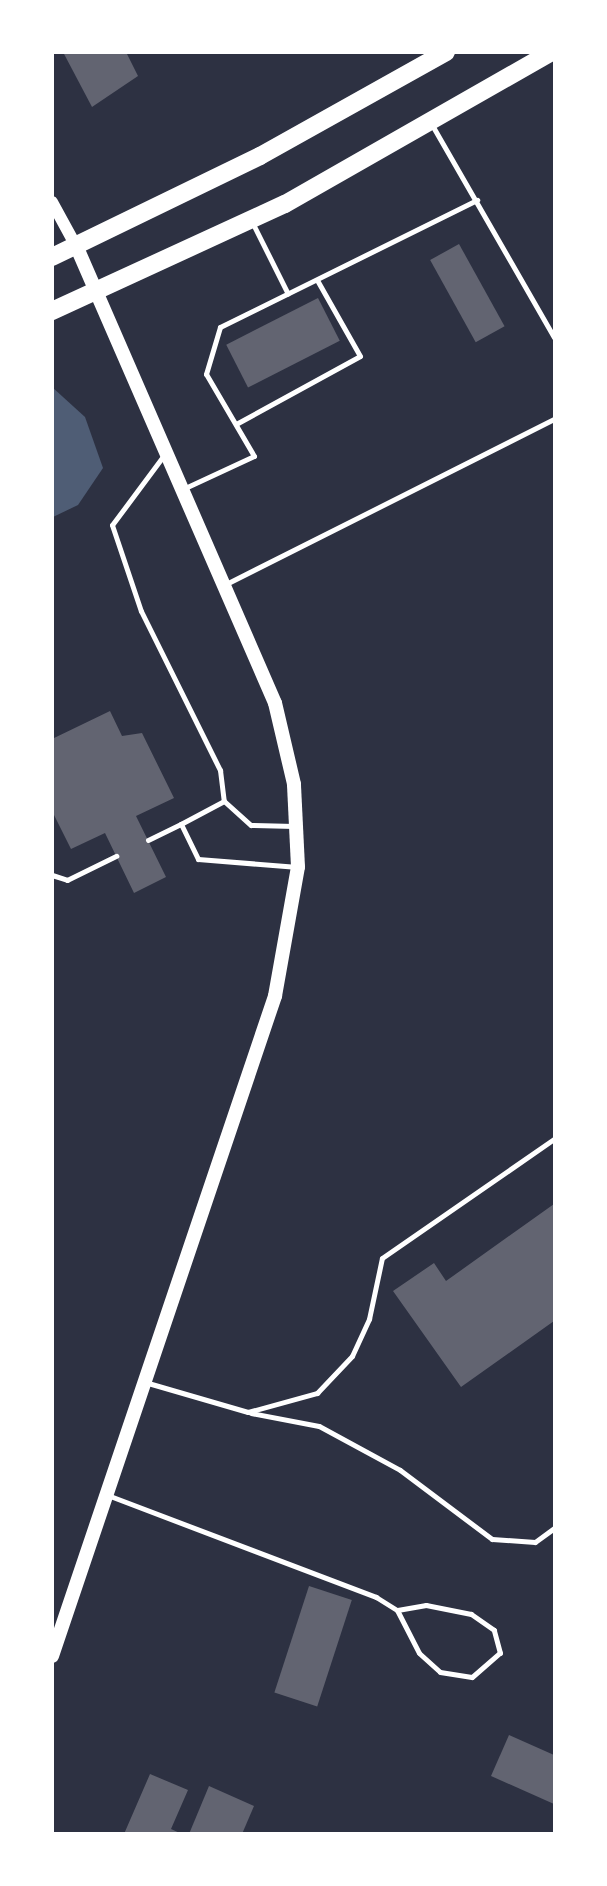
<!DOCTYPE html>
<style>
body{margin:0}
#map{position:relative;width:607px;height:1886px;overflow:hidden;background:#2d3142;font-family:"PT Sans",sans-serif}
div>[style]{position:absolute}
.water>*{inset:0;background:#4f5d75}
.building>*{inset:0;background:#626471;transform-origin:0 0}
.service>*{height:5px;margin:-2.5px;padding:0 2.5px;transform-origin:2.5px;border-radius:2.5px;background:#fff}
.tertiary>*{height:12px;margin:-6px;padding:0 6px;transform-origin:6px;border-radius:6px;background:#fff}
.secondary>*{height:14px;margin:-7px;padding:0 7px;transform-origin:7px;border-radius:7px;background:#fff}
.primary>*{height:18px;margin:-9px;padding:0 9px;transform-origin:9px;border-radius:9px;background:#fff}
span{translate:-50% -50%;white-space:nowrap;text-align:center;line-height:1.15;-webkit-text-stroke:6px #fff;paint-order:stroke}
.frame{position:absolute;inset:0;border:54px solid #fff;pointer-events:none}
</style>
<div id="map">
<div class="water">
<div style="clip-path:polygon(52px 387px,85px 417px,103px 468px,78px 505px,53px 517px)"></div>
</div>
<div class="building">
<div style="clip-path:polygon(63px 52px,126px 52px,138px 76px,92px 107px)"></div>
<div style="left:459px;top:244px;width:94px;height:33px;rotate:61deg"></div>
<div style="left:318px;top:298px;width:48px;height:103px;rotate:63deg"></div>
<div style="clip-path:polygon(110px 711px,122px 736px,142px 733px,174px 798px,136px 816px,166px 877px,134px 893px,105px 833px,71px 849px,52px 811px,52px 739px)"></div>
<div style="clip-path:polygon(554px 1204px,554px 1321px,461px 1387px,393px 1291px,434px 1263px,446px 1281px)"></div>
<div style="left:309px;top:1586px;width:45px;height:112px;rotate:18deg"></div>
<div style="clip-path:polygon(509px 1735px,554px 1755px,554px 1804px,491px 1776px)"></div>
<div style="clip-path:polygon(150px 1774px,188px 1790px,171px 1829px,182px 1834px,124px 1834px)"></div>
<div style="clip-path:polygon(209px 1786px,254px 1806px,242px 1834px,189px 1834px)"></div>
</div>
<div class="service">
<div style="left:432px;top:125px;width:245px;rotate:60.1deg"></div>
<div style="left:252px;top:222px;width:80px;rotate:63.4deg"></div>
<div style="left:236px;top:424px;width:141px;rotate:-28.7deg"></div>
<div style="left:360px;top:356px;width:87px;rotate:-119.5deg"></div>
<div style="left:164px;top:455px;width:87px;rotate:126.6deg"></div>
<div style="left:112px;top:525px;width:91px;rotate:71.4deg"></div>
<div style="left:141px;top:611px;width:178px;rotate:63.6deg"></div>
<div style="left:220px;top:770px;width:31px;rotate:83deg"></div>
<div style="left:224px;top:801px;width:49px;rotate:151.9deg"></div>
<div style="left:181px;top:824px;width:39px;rotate:64deg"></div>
<div style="left:198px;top:859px;width:100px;rotate:4.6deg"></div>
<div style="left:185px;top:488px;width:76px;rotate:-24.9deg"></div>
<div style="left:254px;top:456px;width:95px;rotate:-120.3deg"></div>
<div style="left:206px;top:374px;width:49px;rotate:-73.4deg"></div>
<div style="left:220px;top:327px;width:287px;rotate:-26.3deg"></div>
<div style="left:226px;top:584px;width:367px;rotate:-26.7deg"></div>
<div style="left:224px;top:801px;width:36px;rotate:42deg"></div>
<div style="left:251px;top:825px;width:43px;rotate:1.3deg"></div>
<div style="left:148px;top:840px;width:37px;rotate:-26deg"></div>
<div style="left:52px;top:875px;width:16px;rotate:18deg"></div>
<div style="left:67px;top:880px;width:55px;rotate:-26.1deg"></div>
<div style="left:148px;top:1383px;width:104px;rotate:16.2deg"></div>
<div style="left:248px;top:1412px;width:72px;rotate:-15.4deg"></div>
<div style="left:317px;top:1393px;width:51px;rotate:-46.6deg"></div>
<div style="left:352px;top:1356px;width:41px;rotate:-65.3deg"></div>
<div style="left:369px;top:1319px;width:62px;rotate:-78deg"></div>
<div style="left:382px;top:1258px;width:209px;rotate:-34.7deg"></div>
<div style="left:251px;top:1413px;width:69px;rotate:10.8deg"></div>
<div style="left:319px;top:1426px;width:92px;rotate:28.5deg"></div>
<div style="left:400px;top:1470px;width:115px;rotate:36.9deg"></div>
<div style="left:492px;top:1539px;width:43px;rotate:4deg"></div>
<div style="left:535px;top:1542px;width:24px;rotate:-36deg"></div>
<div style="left:110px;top:1496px;width:285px;rotate:20.8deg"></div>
<div style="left:376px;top:1597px;width:25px;rotate:32deg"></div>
<div style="left:397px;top:1610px;width:48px;rotate:62.9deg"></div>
<div style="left:419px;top:1653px;width:28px;rotate:42deg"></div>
<div style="left:440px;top:1672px;width:32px;rotate:9deg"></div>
<div style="left:472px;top:1677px;width:37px;rotate:-41deg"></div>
<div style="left:500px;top:1653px;width:24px;rotate:-105deg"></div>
<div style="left:494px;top:1630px;width:28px;rotate:-145deg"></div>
<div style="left:471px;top:1614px;width:46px;rotate:-168.7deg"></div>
<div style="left:426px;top:1605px;width:29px;rotate:170deg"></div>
</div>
<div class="tertiary">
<div style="left:52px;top:202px;width:50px;rotate:61.4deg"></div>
</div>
<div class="secondary">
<div style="left:52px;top:1656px;width:697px;rotate:-71.33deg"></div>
<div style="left:275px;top:996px;width:131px;rotate:-79.9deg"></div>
<div style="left:298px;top:867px;width:83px;rotate:-92.8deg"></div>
<div style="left:294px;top:784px;width:83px;rotate:-103.2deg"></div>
<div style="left:275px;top:703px;width:498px;rotate:-113.5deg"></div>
</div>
<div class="primary">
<div style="left:52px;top:257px;width:231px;rotate:-25.9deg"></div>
<div style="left:260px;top:156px;width:213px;rotate:-29.2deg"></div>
<div style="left:52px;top:311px;width:256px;rotate:-24.7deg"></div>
<div style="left:285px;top:204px;width:307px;rotate:-29.7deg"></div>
</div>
<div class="frame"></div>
</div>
